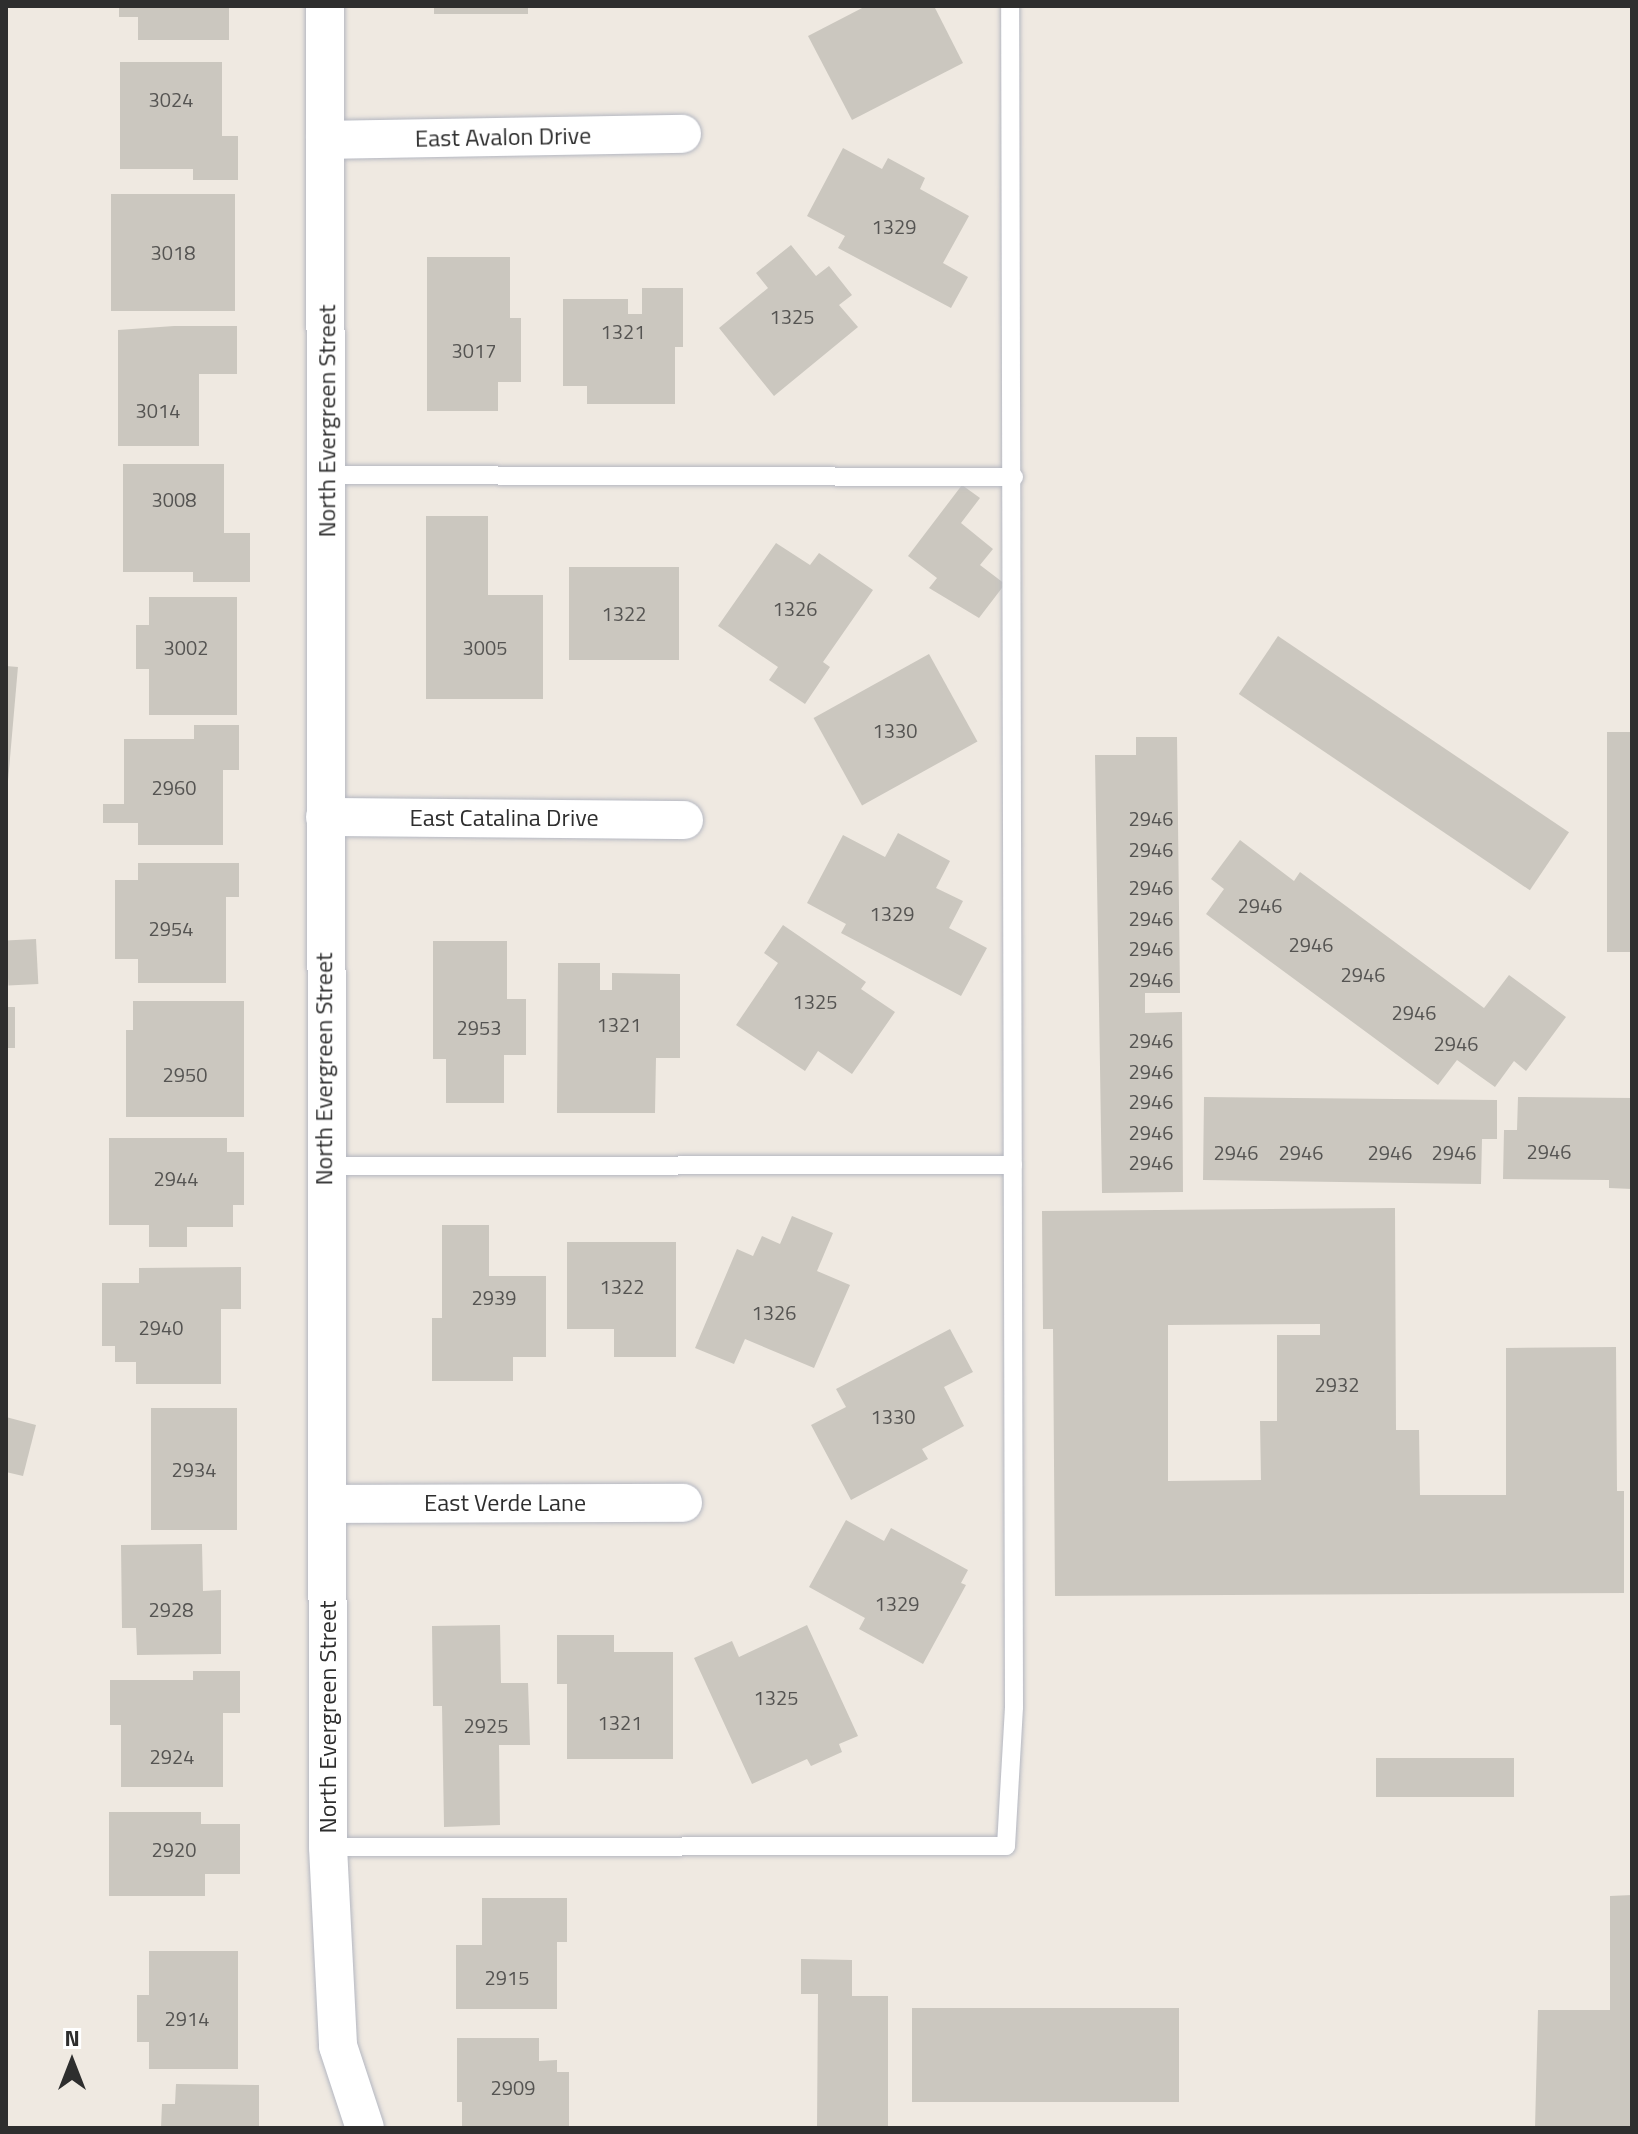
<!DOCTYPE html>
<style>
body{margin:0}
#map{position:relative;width:1638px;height:2134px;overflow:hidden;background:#efe9e1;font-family:"Titillium Web",sans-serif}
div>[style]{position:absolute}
.building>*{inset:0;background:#cbc7bf;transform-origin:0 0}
.roads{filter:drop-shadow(0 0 2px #b4b7c1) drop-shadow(0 0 2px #b4b7c1)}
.lane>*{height:18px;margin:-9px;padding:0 9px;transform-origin:9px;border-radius:9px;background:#fff}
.street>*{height:38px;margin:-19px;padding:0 19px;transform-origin:19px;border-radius:19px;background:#fff}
span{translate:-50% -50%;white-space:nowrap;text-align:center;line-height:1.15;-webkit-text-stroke:7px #fff;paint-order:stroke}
.number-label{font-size:20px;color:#555452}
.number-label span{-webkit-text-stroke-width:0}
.street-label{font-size:24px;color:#2e2e2e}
.frame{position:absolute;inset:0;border:8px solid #2e2e2e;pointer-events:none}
.north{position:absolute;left:32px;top:2022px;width:80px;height:80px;-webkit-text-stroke:6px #fff;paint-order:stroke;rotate:0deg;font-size:22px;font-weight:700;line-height:32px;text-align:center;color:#2e2e2e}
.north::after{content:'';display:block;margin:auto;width:28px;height:36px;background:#2e2e2e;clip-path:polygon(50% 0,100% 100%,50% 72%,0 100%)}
</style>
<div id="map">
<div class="building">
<div style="clip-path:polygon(119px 6px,229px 6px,229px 40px,138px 40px,138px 17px,119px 17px)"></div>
<div style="left:434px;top:6px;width:94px;height:8px"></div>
<div style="clip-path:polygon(866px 6px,934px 6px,963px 63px,852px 120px,808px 36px)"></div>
<div style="clip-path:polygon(120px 62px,222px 62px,222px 136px,238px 136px,238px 180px,193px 180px,193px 169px,120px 169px)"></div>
<div style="clip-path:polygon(843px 148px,882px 169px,888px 158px,925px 178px,920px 189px,969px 216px,943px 263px,968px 277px,951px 308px,838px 248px,845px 236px,807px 216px)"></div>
<div style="left:111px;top:194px;width:124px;height:117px"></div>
<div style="clip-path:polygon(791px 245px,816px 276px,829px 266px,852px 295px,839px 305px,858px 327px,774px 396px,719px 328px,768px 288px,756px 273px)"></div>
<div style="clip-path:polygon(427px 257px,510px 257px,510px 318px,521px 318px,521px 382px,498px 382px,498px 411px,427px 411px)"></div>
<div style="clip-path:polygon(642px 288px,683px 288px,683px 347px,675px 347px,675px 404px,587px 404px,587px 386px,563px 386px,563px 299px,628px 299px,628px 314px,642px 314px)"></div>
<div style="clip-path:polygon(174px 326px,237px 326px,237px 374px,199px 374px,199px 446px,118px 446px,118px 330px)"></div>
<div style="clip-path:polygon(123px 464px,224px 464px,224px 533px,250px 533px,250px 582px,193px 582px,193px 572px,123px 572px)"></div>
<div style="clip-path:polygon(962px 485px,980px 498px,961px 523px,993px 549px,980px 565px,1005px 584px,979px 618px,929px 588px,937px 578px,908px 556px)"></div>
<div style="clip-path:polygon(426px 516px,488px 516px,488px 595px,543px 595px,543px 699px,426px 699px)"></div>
<div style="clip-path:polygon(776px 543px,810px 565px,819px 553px,873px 590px,823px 662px,830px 667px,805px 704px,769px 680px,778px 667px,718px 626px)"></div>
<div style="left:569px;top:567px;width:110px;height:93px"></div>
<div style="clip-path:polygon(149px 597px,237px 597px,237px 715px,149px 715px,149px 669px,136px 669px,136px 625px,149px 625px)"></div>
<div style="left:1278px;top:636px;width:351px;height:70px;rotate:34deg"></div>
<div style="left:929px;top:654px;width:100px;height:132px;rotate:61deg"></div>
<div style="left:6px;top:666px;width:12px;height:137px;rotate:5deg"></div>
<div style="clip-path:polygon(194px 725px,239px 725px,239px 770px,223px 770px,223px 845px,138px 845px,138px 823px,103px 823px,103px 804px,124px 804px,124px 739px,194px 739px)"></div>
<div style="left:1607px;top:732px;width:25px;height:220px"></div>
<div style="clip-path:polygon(1136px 737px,1177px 737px,1180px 993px,1145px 993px,1145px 1013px,1182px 1012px,1183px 1192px,1102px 1193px,1095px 755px,1136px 755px)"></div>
<div style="clip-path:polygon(898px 833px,950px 861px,936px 888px,963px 901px,949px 928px,987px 948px,961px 996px,841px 933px,846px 924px,807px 903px,843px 835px,885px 857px)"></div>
<div style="clip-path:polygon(1240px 840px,1294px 881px,1300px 872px,1484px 1008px,1509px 975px,1566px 1017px,1526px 1071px,1514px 1061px,1495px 1087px,1457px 1060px,1438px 1085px,1206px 914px,1224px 889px,1211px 879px)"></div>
<div style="clip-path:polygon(138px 863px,239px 863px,239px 897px,226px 897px,226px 983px,138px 983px,138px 959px,115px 959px,115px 880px,138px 880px)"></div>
<div style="clip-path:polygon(783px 925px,866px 982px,861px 989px,895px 1012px,852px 1074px,818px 1051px,805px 1071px,736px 1025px,778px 963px,764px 953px)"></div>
<div style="left:36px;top:939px;width:45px;height:30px;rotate:87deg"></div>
<div style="clip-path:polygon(433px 941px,507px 941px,507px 999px,526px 999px,526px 1055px,504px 1055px,504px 1103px,446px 1103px,446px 1059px,433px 1059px)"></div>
<div style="clip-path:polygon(558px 963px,600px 963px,600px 990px,612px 990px,612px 973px,680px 974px,680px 1058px,656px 1058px,655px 1113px,557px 1113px)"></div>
<div style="clip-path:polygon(133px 1001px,244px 1001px,244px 1117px,126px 1117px,126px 1030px,133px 1030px)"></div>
<div style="left:6px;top:1007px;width:9px;height:41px"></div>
<div style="clip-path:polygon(1204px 1097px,1497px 1100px,1497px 1139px,1482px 1139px,1481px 1184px,1203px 1180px)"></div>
<div style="clip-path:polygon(1518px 1097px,1632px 1098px,1632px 1189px,1609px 1188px,1609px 1180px,1503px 1179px,1504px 1130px,1517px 1130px)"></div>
<div style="clip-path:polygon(109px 1138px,227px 1138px,227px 1152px,244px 1152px,244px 1205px,233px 1205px,233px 1227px,187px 1227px,187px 1247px,149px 1247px,149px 1225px,109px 1225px)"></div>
<div style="clip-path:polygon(evenodd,1395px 1208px,1396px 1430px,1419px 1430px,1420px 1495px,1506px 1495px,1506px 1348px,1616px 1347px,1617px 1491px,1624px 1491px,1624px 1593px,1055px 1596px,1053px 1329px,1043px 1329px,1042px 1211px,1395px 1208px,1320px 1324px,1320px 1335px,1277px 1335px,1277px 1421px,1260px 1421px,1261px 1480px,1168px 1481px,1168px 1325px,1320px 1324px)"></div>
<div style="clip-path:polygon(792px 1216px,833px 1233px,817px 1271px,850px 1285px,814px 1368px,745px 1339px,734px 1364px,695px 1348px,737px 1249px,753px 1256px,762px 1236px,780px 1244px)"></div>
<div style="clip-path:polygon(442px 1225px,489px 1225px,489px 1276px,546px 1276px,546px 1357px,513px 1357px,513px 1381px,432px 1381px,432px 1318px,442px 1318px)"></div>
<div style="clip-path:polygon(567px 1242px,676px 1242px,676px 1357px,614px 1357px,614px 1329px,567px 1329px)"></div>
<div style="clip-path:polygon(241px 1267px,241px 1309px,221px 1309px,221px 1384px,136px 1384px,136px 1362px,115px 1362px,115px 1346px,102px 1346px,102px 1283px,139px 1283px,139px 1268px)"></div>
<div style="clip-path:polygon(950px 1329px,973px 1372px,944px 1387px,964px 1426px,922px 1449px,928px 1459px,851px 1500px,811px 1425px,846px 1407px,836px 1389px)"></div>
<div style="left:151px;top:1408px;width:86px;height:122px"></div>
<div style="clip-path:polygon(6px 1417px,36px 1425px,23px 1476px,6px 1472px)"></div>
<div style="clip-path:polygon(846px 1520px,884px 1541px,891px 1528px,968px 1570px,961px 1583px,966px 1585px,923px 1664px,859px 1629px,865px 1618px,809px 1587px)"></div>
<div style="clip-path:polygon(202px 1544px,203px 1591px,221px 1590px,221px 1654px,137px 1655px,136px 1628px,122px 1628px,121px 1545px)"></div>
<div style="clip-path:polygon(500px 1625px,501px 1683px,528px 1683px,530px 1745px,499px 1745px,500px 1825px,444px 1827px,442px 1706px,433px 1706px,432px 1626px)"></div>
<div style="clip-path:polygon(807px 1625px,858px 1736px,839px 1744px,842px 1752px,811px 1766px,807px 1759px,752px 1784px,694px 1658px,732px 1641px,739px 1657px)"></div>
<div style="clip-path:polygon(557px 1635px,614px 1635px,614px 1652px,673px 1652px,673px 1759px,567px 1759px,567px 1684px,557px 1684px)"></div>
<div style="clip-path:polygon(193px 1671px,240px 1671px,240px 1713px,223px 1713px,223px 1787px,121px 1787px,121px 1725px,110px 1725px,110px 1680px,193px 1680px)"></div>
<div style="left:1514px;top:1758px;width:39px;height:138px;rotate:90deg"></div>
<div style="clip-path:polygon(109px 1812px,201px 1812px,201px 1824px,240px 1824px,240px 1874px,205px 1874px,205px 1896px,109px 1896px)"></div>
<div style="clip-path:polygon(1632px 1895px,1632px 2128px,1535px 2128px,1538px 2010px,1610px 2010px,1610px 1896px)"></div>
<div style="clip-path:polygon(482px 1898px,567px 1898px,567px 1942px,557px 1942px,557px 2009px,456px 2009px,456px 1945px,482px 1945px)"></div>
<div style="clip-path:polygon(149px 1951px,238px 1951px,238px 2069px,149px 2069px,149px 2042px,137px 2042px,137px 1995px,149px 1995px)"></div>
<div style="clip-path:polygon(801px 1959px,852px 1960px,852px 1996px,888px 1996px,888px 2128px,817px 2128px,818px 1994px,801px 1994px)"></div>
<div style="left:1179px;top:2008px;width:94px;height:267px;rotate:90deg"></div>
<div style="clip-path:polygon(457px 2038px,539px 2038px,539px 2061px,557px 2060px,557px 2072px,569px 2072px,569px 2128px,462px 2128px,462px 2102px,457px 2102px)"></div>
<div style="clip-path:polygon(176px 2084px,259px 2085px,259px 2128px,161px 2128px,162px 2104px,175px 2104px)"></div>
</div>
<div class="roads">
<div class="lane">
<div style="left:328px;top:475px;width:686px;rotate:0.17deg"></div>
<div style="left:324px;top:1166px;width:689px;rotate:-0.08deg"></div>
<div style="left:328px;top:1847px;width:678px;rotate:-0.08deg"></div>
<div style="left:1006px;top:1846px;width:139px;rotate:-86.7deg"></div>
<div style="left:1014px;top:1707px;width:1701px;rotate:-90.13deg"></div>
</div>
<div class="street">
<div style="left:325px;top:6px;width:1841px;rotate:89.91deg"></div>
<div style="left:328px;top:1847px;width:199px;rotate:87.1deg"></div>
<div style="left:338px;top:2046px;width:86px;rotate:71.8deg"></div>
<div style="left:325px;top:140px;width:357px;rotate:-1deg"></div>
<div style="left:325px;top:817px;width:359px;rotate:0.5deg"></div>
<div style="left:328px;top:1504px;width:355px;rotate:-0.2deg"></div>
</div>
</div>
<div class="number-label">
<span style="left:171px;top:99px">3024</span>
<span style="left:894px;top:226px">1329</span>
<span style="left:173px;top:252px">3018</span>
<span style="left:792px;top:316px">1325</span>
<span style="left:623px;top:331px">1321</span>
<span style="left:474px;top:350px">3017</span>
<span style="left:158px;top:410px">3014</span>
<span style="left:174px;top:499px">3008</span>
<span style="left:795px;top:608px">1326</span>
<span style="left:624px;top:613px">1322</span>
<span style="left:186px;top:647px">3002</span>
<span style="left:485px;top:647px">3005</span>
<span style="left:895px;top:730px">1330</span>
<span style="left:174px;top:787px">2960</span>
<span style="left:1151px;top:818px">2946</span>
<span style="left:1151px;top:849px">2946</span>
<span style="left:1151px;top:887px">2946</span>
<span style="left:1260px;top:905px">2946</span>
<span style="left:892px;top:913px">1329</span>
<span style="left:1151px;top:918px">2946</span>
<span style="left:171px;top:928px">2954</span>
<span style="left:1311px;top:944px">2946</span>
<span style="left:1151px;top:948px">2946</span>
<span style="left:1363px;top:974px">2946</span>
<span style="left:1151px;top:979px">2946</span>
<span style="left:815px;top:1001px">1325</span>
<span style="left:1414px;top:1012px">2946</span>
<span style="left:619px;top:1024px">1321</span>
<span style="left:479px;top:1027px">2953</span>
<span style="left:1151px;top:1040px">2946</span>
<span style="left:1456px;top:1043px">2946</span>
<span style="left:1151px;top:1071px">2946</span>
<span style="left:185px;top:1074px">2950</span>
<span style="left:1151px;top:1101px">2946</span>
<span style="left:1151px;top:1132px">2946</span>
<span style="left:1549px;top:1151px">2946</span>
<span style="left:1236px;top:1152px">2946</span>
<span style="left:1301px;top:1152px">2946</span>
<span style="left:1390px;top:1152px">2946</span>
<span style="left:1454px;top:1152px">2946</span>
<span style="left:1151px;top:1162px">2946</span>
<span style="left:176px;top:1178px">2944</span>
<span style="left:622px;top:1286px">1322</span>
<span style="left:494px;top:1297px">2939</span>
<span style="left:774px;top:1312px">1326</span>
<span style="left:161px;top:1327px">2940</span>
<span style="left:1337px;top:1384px">2932</span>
<span style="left:893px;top:1416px">1330</span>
<span style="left:194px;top:1469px">2934</span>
<span style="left:897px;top:1603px">1329</span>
<span style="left:171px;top:1609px">2928</span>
<span style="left:776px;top:1697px">1325</span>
<span style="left:620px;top:1722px">1321</span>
<span style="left:486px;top:1725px">2925</span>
<span style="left:172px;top:1756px">2924</span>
<span style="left:174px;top:1849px">2920</span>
<span style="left:507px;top:1977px">2915</span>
<span style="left:187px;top:2018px">2914</span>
<span style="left:513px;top:2087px">2909</span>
</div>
<div class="street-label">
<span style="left:503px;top:137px;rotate:-1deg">East Avalon Drive</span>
<span style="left:327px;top:421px;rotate:-90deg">North Evergreen Street</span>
<span style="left:504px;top:818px">East Catalina Drive</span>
<span style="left:324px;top:1069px;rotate:-90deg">North Evergreen Street</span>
<span style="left:505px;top:1503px">East Verde Lane</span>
<span style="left:328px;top:1717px;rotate:-90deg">North Evergreen Street</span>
</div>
<div class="frame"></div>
<div class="north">N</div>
</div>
